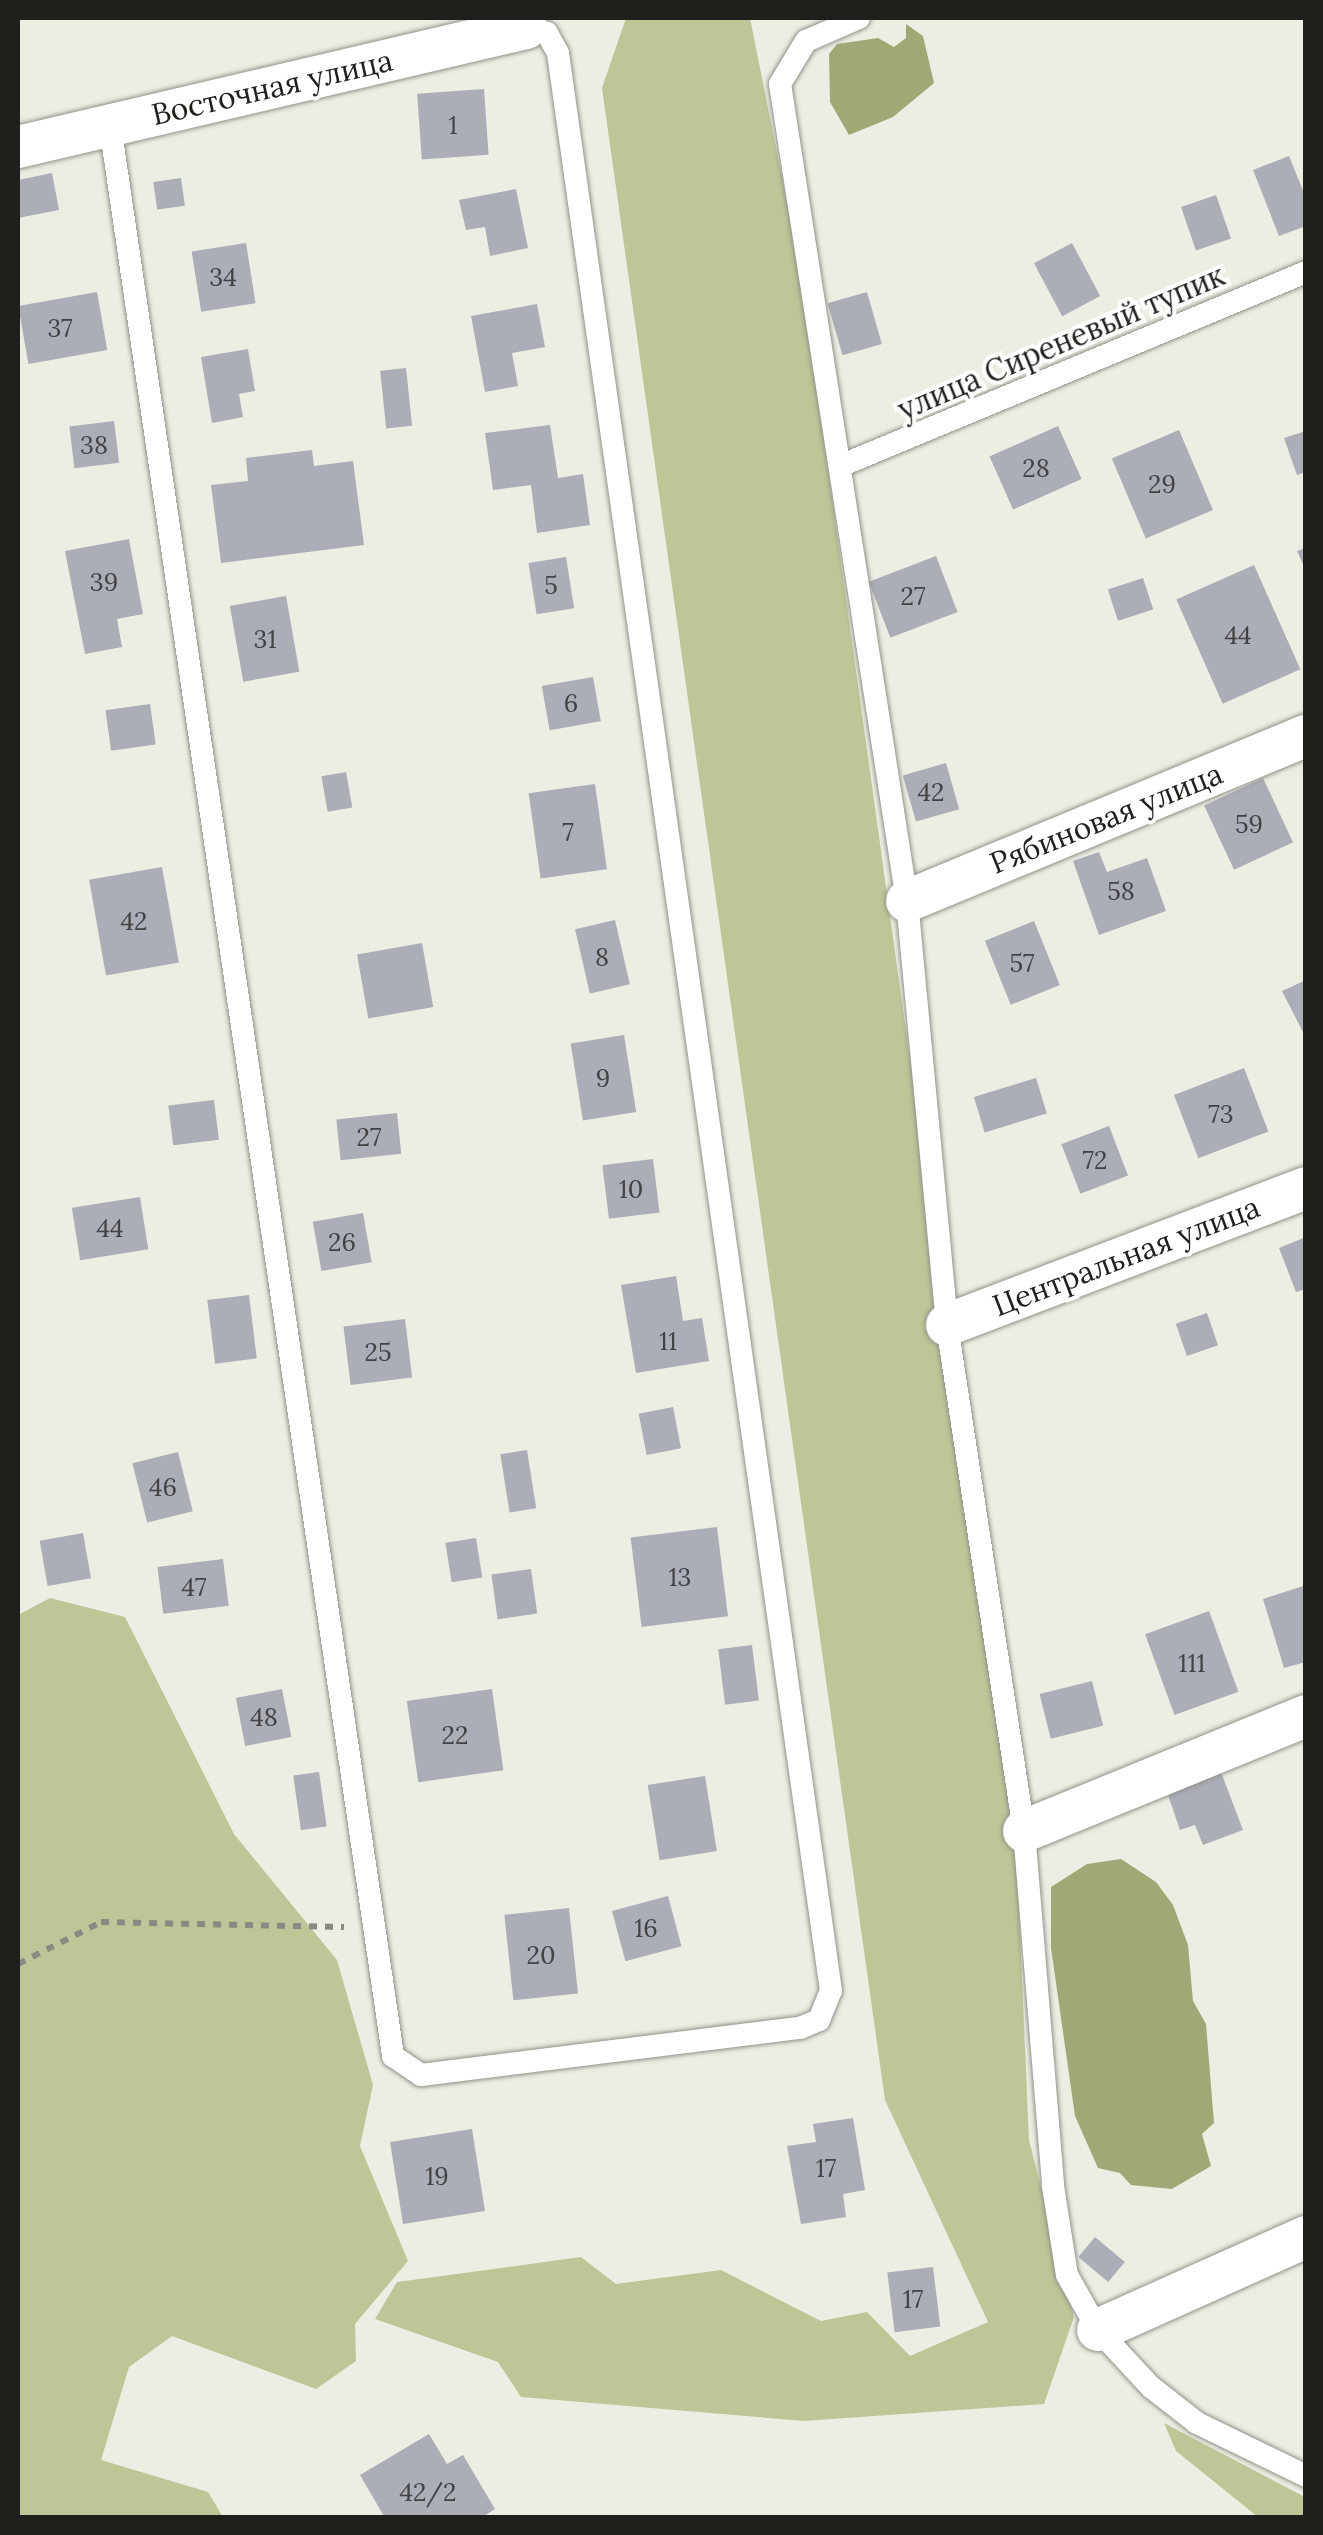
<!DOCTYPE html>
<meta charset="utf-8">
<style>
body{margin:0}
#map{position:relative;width:1323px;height:2535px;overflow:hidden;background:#eceee4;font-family:Lora,serif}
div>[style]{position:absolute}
.green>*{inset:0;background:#bec697}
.water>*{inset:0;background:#a0a876}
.building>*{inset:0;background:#abadb7;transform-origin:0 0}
.path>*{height:6px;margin-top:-3px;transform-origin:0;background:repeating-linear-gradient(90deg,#898a83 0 8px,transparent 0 16px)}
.roads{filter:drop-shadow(0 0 2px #919289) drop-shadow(0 0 2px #919289)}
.service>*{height:22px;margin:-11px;padding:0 11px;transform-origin:11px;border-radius:11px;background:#fff}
.minor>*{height:42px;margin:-21px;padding:0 21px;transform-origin:21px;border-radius:21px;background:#fff}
span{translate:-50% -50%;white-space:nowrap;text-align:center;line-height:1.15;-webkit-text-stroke:8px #fff;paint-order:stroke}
.number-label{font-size:25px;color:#424343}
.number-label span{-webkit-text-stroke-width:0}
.street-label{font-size:30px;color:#1f201c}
.frame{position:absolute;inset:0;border:20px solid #1f201c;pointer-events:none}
</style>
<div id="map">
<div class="green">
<div style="clip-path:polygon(626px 18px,750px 18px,800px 267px,1015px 1817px,1029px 2140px,1074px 2317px,1044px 2404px,804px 2421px,521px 2397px,498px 2362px,375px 2319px,397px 2282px,581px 2257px,616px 2284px,721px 2270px,821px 2321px,867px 2312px,910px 2356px,988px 2322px,885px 2100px,602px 88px)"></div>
<div style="clip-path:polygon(50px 1598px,125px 1617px,234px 1834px,337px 1960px,373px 2085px,360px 2146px,408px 2261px,355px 2324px,356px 2361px,316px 2389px,172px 2336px,129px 2367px,101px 2460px,208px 2492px,223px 2517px,18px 2517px,18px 1615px)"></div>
<div style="clip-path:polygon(1164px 2423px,1305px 2497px,1305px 2517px,1258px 2517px,1176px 2451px)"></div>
</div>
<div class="water">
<div style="clip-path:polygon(906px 24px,923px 36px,934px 83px,893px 117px,849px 135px,830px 102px,829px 54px,837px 44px,878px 38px,894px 47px,906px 38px)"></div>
<div style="clip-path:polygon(1121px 1859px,1156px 1882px,1173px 1905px,1188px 1945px,1193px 2001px,1206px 2024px,1214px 2123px,1202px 2134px,1211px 2166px,1172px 2189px,1131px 2185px,1120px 2173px,1098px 2168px,1075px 2116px,1051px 1948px,1051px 1887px,1087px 1864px)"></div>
</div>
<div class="building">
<div style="left:484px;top:89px;width:66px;height:67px;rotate:86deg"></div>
<div style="clip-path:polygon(1289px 156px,1306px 198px,1306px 226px,1279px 236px,1253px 170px)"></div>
<div style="clip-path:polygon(52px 173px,59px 210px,18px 218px,18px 180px)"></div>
<div style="left:181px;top:178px;width:28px;height:28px;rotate:82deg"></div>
<div style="clip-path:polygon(516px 189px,528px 248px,490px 256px,485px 227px,466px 230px,459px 200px)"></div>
<div style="left:1216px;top:195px;width:46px;height:37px;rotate:71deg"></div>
<div style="left:246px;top:243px;width:61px;height:55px;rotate:81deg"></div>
<div style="left:1072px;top:243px;width:60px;height:43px;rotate:62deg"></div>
<div style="left:97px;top:292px;width:59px;height:80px;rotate:80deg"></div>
<div style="left:867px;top:292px;width:54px;height:41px;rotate:74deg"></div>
<div style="clip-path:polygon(537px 304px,545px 347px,512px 353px,518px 386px,485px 392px,471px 316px)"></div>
<div style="clip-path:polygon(248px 349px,255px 391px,239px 394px,243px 417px,212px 423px,201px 357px)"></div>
<div style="left:406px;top:368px;width:58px;height:26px;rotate:84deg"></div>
<div style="left:114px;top:421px;width:42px;height:45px;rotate:83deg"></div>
<div style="clip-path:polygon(550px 425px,558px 478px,583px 474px,590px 525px,537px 533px,531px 485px,493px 490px,485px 433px)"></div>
<div style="left:1058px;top:426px;width:58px;height:75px;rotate:66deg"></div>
<div style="left:1179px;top:430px;width:87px;height:73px;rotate:67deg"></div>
<div style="clip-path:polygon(1306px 431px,1306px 472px,1297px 475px,1284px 438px)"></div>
<div style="clip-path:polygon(312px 450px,314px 466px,353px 461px,364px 545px,221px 563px,211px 485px,248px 481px,246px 458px)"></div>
<div style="clip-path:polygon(129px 539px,143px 614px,117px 619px,122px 647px,85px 654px,65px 551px)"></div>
<div style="clip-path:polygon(1306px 548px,1306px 571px,1297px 551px)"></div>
<div style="left:936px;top:556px;width:60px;height:72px;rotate:69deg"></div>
<div style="left:566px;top:557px;width:52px;height:38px;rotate:81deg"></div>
<div style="left:1254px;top:565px;width:114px;height:85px;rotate:66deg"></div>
<div style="left:1143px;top:578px;width:33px;height:37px;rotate:72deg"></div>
<div style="left:286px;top:596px;width:77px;height:57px;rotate:80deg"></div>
<div style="left:593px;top:677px;width:45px;height:52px;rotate:80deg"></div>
<div style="left:150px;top:704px;width:41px;height:45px;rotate:82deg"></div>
<div style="left:946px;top:763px;width:48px;height:45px;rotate:74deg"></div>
<div style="left:346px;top:772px;width:36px;height:25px;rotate:80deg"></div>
<div style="left:1263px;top:778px;width:71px;height:65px;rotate:65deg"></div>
<div style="left:595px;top:784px;width:86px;height:67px;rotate:82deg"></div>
<div style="clip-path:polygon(1099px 852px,1107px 872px,1147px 858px,1166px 911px,1099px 935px,1073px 861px)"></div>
<div style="left:162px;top:867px;width:97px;height:74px;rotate:80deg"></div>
<div style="left:615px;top:920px;width:66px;height:41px;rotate:77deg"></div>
<div style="left:1034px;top:921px;width:69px;height:53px;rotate:68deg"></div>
<div style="left:422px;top:943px;width:65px;height:66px;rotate:80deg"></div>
<div style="clip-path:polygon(1306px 980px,1306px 1038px,1282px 991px)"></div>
<div style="left:624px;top:1035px;width:78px;height:54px;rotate:81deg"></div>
<div style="left:1244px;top:1068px;width:68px;height:75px;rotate:69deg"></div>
<div style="left:1036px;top:1078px;width:37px;height:65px;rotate:73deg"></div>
<div style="left:214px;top:1100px;width:40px;height:46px;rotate:83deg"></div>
<div style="left:397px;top:1113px;width:41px;height:61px;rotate:84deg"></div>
<div style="left:1109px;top:1126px;width:53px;height:51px;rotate:69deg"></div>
<div style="left:653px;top:1159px;width:54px;height:51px;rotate:83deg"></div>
<div style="left:140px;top:1197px;width:53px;height:69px;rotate:81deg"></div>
<div style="left:363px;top:1213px;width:50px;height:51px;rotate:80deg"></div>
<div style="clip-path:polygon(1306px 1237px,1306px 1289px,1296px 1292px,1279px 1248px)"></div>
<div style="clip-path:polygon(676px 1276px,683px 1321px,702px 1318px,709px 1361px,636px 1373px,621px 1285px)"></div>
<div style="left:249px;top:1295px;width:64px;height:42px;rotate:83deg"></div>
<div style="left:1207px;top:1313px;width:34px;height:33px;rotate:71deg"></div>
<div style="left:405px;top:1319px;width:59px;height:62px;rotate:83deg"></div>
<div style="left:673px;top:1407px;width:42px;height:35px;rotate:79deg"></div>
<div style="left:527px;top:1450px;width:59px;height:27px;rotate:81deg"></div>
<div style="left:178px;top:1452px;width:61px;height:47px;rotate:76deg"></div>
<div style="left:717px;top:1527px;width:90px;height:87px;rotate:83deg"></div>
<div style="left:83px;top:1533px;width:46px;height:44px;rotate:80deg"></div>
<div style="left:476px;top:1538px;width:40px;height:31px;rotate:81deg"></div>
<div style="left:223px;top:1559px;width:47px;height:66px;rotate:83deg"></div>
<div style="left:531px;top:1569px;width:45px;height:40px;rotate:82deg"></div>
<div style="clip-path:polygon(1306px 1585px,1306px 1662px,1284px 1668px,1263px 1599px)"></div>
<div style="left:1209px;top:1611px;width:86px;height:68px;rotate:70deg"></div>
<div style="left:752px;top:1645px;width:56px;height:34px;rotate:83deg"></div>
<div style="left:1092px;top:1681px;width:46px;height:54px;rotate:76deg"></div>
<div style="left:282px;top:1689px;width:49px;height:47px;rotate:79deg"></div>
<div style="left:492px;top:1689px;width:82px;height:86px;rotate:82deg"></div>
<div style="left:319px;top:1772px;width:55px;height:26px;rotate:82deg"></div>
<div style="clip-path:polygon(1221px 1772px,1243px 1830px,1203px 1845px,1195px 1825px,1180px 1830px,1167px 1792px)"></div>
<div style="left:705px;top:1776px;width:76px;height:58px;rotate:81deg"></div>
<div style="left:668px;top:1896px;width:52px;height:58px;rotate:75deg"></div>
<div style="left:569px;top:1908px;width:86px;height:65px;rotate:84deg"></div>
<div style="clip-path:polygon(853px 2118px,865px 2190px,843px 2194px,846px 2217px,801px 2224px,787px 2146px,816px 2142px,813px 2124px)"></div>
<div style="left:472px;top:2129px;width:83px;height:83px;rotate:81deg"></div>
<div style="left:1095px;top:2237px;width:39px;height:26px;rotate:40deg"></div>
<div style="left:933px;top:2267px;width:60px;height:46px;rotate:83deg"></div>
<div style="clip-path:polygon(429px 2434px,447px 2464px,463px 2455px,495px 2509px,481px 2518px,385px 2518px,360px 2475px)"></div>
</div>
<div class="path">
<div style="left:18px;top:1964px;width:93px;rotate:-26.8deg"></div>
<div style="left:101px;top:1922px;width:243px;rotate:1.2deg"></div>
</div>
<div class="roads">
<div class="service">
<div style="left:859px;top:18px;width:58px;rotate:156.5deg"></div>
<div style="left:806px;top:41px;width:50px;rotate:121.2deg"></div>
<div style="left:780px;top:84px;width:827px;rotate:81.16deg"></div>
<div style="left:907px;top:901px;width:426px;rotate:84.6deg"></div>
<div style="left:947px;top:1325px;width:512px;rotate:81.35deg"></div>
<div style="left:1024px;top:1831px;width:356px;rotate:85.3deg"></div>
<div style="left:1053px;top:2186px;width:90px;rotate:81.1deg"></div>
<div style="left:1067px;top:2275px;width:63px;rotate:60.6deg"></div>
<div style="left:1098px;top:2330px;width:78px;rotate:47.1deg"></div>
<div style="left:1151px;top:2387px;width:58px;rotate:38deg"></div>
<div style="left:1197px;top:2423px;width:121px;rotate:25.9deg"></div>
<div style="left:110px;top:125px;width:1952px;rotate:81.66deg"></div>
<div style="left:393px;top:2056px;width:34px;rotate:34deg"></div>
<div style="left:421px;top:2075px;width:382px;rotate:-7.1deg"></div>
<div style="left:800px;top:2028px;width:21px;rotate:-23deg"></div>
<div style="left:819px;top:2020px;width:31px;rotate:-68deg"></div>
<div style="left:831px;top:1991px;width:1957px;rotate:-98.02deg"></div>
<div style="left:558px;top:53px;width:23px;rotate:-119deg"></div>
<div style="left:547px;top:33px;width:22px;rotate:-167deg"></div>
<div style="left:840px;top:466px;width:505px;rotate:-22.6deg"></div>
</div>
<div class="minor">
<div style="left:18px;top:147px;width:522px;rotate:-13.18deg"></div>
<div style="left:907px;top:901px;width:432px;rotate:-22.5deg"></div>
<div style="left:947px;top:1325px;width:384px;rotate:-20.9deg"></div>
<div style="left:1024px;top:1831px;width:305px;rotate:-22.2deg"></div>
<div style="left:1098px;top:2330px;width:228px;rotate:-24.1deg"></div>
</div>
</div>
<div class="number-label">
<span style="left:453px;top:125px">1</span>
<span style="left:223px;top:277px">34</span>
<span style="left:60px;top:328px">37</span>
<span style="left:94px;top:445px">38</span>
<span style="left:1036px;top:468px">28</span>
<span style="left:1162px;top:484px">29</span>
<span style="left:104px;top:582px">39</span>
<span style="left:551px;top:585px">5</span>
<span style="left:913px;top:596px">27</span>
<span style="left:1238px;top:635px">44</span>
<span style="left:265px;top:639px">31</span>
<span style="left:571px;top:703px">6</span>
<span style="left:931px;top:792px">42</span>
<span style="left:1249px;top:824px">59</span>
<span style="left:568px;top:832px">7</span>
<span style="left:1121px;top:891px">58</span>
<span style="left:134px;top:921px">42</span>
<span style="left:602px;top:957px">8</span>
<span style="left:1022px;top:963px">57</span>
<span style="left:603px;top:1078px">9</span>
<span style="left:1221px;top:1114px">73</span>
<span style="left:369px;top:1137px">27</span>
<span style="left:1095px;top:1160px">72</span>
<span style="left:631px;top:1189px">10</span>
<span style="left:110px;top:1228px">44</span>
<span style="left:342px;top:1242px">26</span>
<span style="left:668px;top:1341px">11</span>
<span style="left:378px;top:1352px">25</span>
<span style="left:163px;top:1487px">46</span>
<span style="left:680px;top:1577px">13</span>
<span style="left:194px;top:1587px">47</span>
<span style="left:1192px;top:1663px">111</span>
<span style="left:264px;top:1717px">48</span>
<span style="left:455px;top:1735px">22</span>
<span style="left:646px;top:1928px">16</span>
<span style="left:541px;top:1955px">20</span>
<span style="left:826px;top:2168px">17</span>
<span style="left:437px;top:2176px">19</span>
<span style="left:913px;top:2299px">17</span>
<span style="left:428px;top:2492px">42/2</span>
</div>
<div class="street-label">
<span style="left:272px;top:87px;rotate:-13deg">Восточная улица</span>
<span style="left:1061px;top:342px;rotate:-23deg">улица Сиреневый тупик</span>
<span style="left:1106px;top:818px;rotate:-22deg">Рябиновая улица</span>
<span style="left:1126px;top:1256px;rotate:-21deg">Центральная улица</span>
</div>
<div class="frame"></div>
</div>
